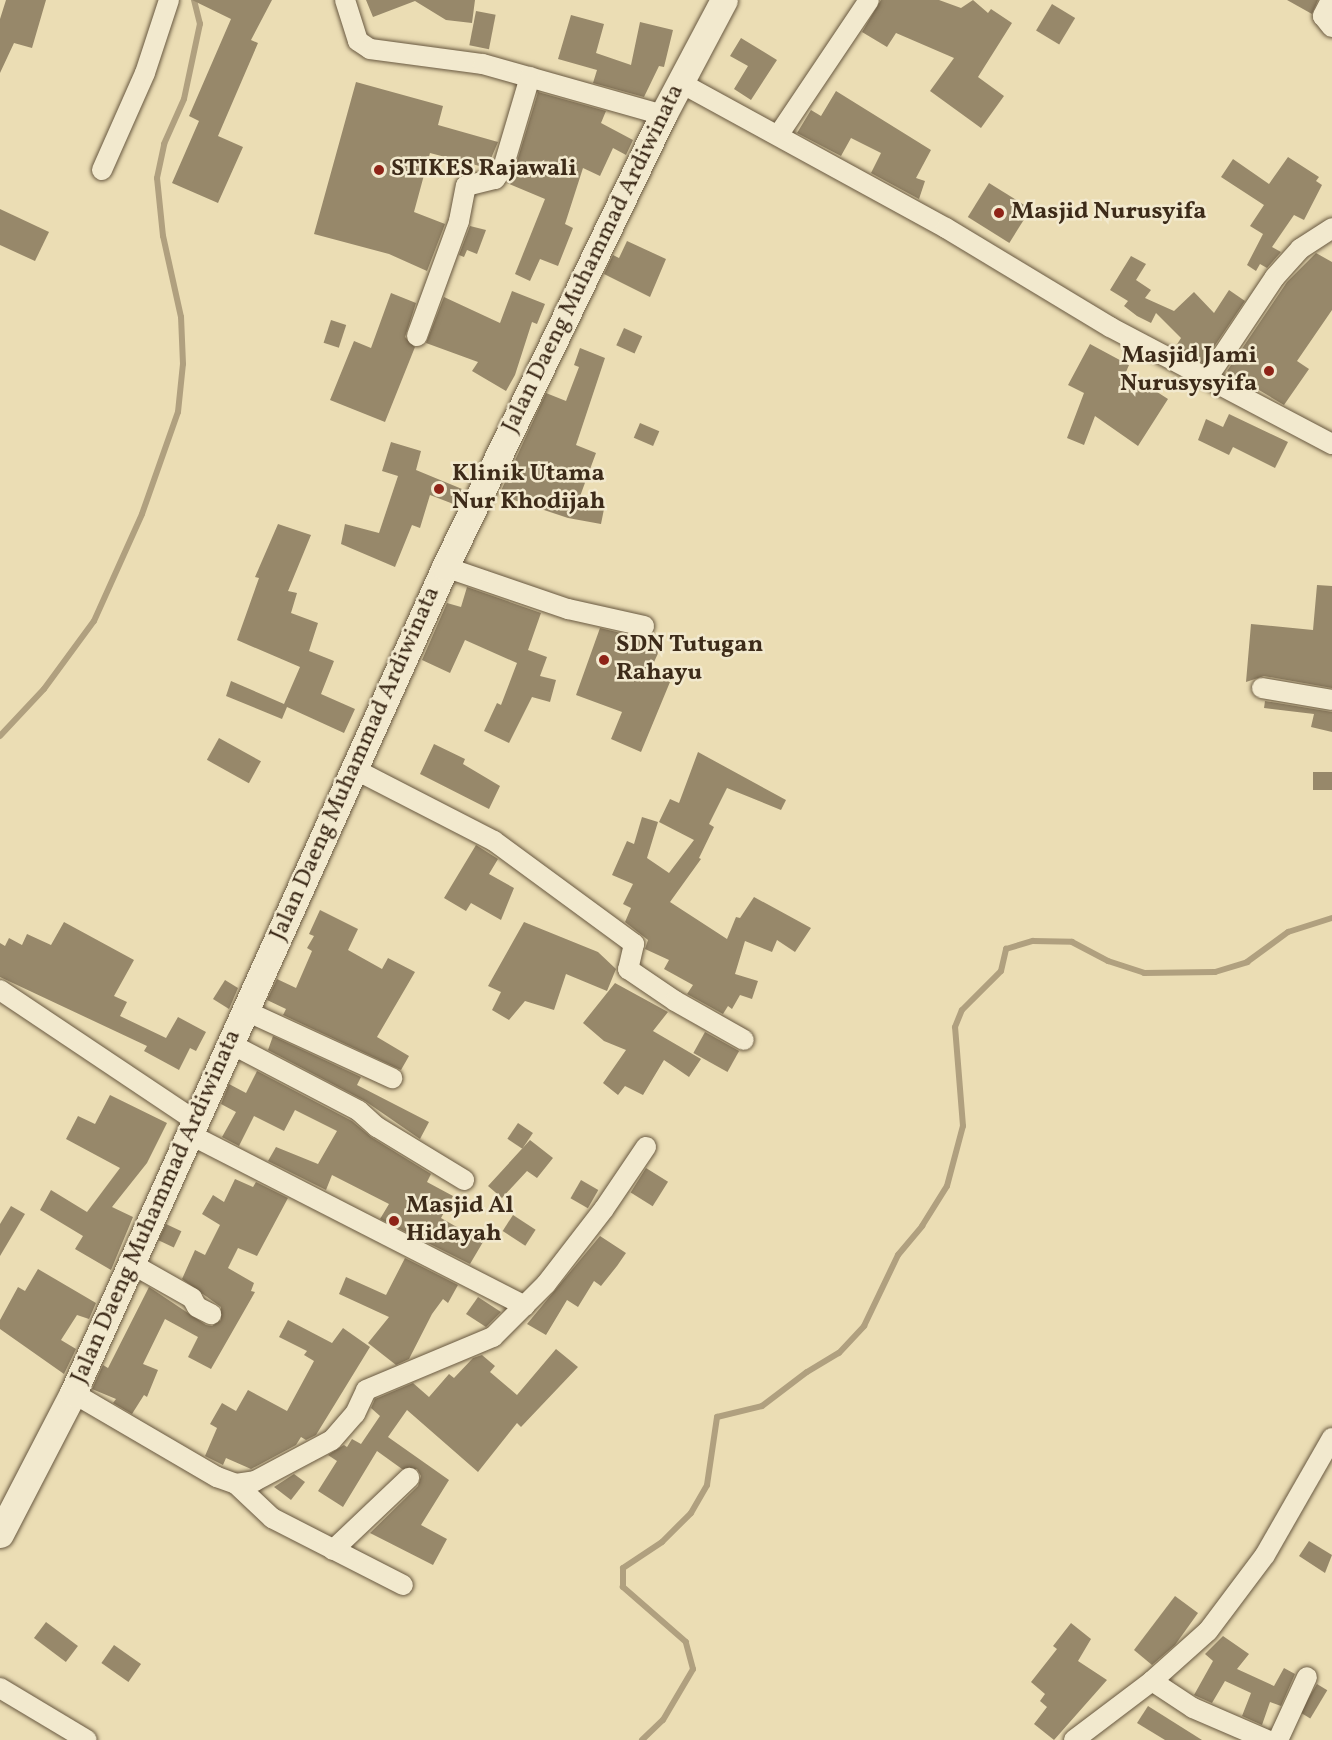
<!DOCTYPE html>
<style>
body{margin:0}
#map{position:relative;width:1332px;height:1740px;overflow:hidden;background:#ebddb4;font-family:Vollkorn,serif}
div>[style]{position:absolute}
.stream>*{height:6px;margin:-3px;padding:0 3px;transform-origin:3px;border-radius:3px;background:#b0a07f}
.building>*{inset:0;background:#97886a;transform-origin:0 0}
.roads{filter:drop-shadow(0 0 2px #685840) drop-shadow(0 0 2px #685840)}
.minor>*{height:20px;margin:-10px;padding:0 10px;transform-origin:10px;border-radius:10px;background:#f2e9ce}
.secondary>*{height:27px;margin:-13.5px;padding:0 13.5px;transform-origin:13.5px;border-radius:13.5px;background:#f2e9ce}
.dots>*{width:16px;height:16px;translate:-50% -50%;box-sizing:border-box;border:3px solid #f2e9ce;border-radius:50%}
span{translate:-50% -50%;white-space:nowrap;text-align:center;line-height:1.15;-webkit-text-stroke:5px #f2e9ce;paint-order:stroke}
.poi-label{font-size:24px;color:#3d2b19;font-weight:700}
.left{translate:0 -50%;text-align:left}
.right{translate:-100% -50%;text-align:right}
.street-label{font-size:24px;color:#3d2b19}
</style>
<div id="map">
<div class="stream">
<div style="left:0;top:736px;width:64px;rotate:-46.9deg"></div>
<div style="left:44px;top:689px;width:84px;rotate:-53.7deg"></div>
<div style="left:94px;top:621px;width:117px;rotate:-65.8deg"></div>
<div style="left:142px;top:514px;width:108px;rotate:-70.6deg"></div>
<div style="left:178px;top:412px;width:48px;rotate:-84.1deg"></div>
<div style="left:183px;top:364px;width:47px;rotate:-92.4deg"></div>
<div style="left:181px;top:317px;width:83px;rotate:-102.5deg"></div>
<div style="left:163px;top:236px;width:58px;rotate:-95.9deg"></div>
<div style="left:157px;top:178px;width:35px;rotate:-78deg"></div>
<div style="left:164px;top:144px;width:49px;rotate:-66deg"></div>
<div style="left:184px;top:99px;width:77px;rotate:-78deg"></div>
<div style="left:200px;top:24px;width:25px;rotate:-104deg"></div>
<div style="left:642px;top:1740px;width:29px;rotate:-44deg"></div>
<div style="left:663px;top:1720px;width:59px;rotate:-59.5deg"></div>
<div style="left:693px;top:1669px;width:28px;rotate:-105deg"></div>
<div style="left:686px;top:1642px;width:84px;rotate:-138.9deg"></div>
<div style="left:623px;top:1587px;width:19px;rotate:-90deg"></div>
<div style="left:623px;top:1568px;width:47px;rotate:-33.7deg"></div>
<div style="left:662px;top:1542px;width:41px;rotate:-45deg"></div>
<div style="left:691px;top:1513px;width:32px;rotate:-60deg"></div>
<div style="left:707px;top:1485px;width:69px;rotate:-81.6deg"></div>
<div style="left:717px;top:1417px;width:46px;rotate:-13.7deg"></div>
<div style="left:762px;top:1406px;width:56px;rotate:-37.1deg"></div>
<div style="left:807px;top:1372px;width:37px;rotate:-31deg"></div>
<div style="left:839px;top:1353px;width:37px;rotate:-47deg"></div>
<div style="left:864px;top:1326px;width:79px;rotate:-64.4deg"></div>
<div style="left:898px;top:1255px;width:38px;rotate:-50deg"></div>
<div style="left:922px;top:1226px;width:47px;rotate:-58deg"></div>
<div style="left:947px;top:1186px;width:62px;rotate:-75.1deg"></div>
<div style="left:963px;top:1126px;width:99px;rotate:-94.6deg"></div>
<div style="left:955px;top:1027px;width:18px;rotate:-68deg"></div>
<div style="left:962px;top:1010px;width:55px;rotate:-45deg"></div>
<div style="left:1001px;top:971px;width:23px;rotate:-77deg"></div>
<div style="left:1006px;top:949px;width:28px;rotate:-17deg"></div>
<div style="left:1033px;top:941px;width:39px;rotate:1deg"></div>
<div style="left:1072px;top:942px;width:41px;rotate:27.8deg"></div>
<div style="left:1108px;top:961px;width:38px;rotate:18deg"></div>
<div style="left:1144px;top:973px;width:71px;rotate:-0.8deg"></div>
<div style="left:1215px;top:972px;width:34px;rotate:-17deg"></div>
<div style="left:1247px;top:962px;width:51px;rotate:-36.2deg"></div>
<div style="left:1288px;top:932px;width:46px;rotate:-17.7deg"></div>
</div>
<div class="building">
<div style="clip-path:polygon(6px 0,46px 0,32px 48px,14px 43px,0 73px,0 19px)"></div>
<div style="clip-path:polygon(192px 0,272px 0,251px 40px,258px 43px,218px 136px,243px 147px,218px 203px,172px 183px,199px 121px,189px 116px,231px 19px)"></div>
<div style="clip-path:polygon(366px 0,475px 0,472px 23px,446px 20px,415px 1px,373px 17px)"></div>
<div style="clip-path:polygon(881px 0,939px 0,961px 8px,973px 0,988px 13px,991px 9px,1012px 23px,978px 77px,1004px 96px,981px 128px,930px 91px,954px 58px,896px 33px,887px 47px,862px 32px)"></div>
<div style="clip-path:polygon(1287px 0,1318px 0,1312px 14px)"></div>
<div style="left:1052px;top:4px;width:27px;height:31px;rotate:31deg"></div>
<div style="left:476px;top:11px;width:20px;height:35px;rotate:11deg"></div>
<div style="clip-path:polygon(571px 15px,604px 24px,596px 53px,631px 65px,640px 22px,673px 30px,664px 67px,659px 66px,644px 97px,593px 83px,597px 70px,558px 59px)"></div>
<div style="clip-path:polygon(741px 38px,777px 60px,751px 100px,734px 89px,748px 66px,730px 56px)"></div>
<div style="clip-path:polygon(356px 82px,443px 106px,438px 125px,498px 142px,487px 168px,430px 153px,414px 212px,445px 224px,427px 271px,389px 254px,314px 234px)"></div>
<div style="clip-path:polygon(836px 91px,931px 150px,916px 178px,925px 181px,919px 199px,871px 173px,881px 153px,851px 138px,841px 156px,797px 133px,811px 110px,821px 116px)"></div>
<div style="clip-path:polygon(538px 92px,606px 111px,601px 123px,633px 140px,626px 155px,613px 148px,600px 176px,583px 168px,565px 224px,573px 228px,558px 266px,540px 259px,530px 281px,515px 274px,545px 199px,507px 183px,514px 171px)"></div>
<div style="clip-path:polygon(1288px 157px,1319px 177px,1316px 181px,1322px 185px,1304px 220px,1294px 215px,1272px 247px,1281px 252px,1267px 268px,1260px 264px,1256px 271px,1247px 265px,1263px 234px,1250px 226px,1264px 205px,1221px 177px,1233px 159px,1269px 184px)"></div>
<div style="left:989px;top:183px;width:49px;height:40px;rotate:32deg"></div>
<div style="clip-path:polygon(0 209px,49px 232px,35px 261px,0 245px)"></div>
<div style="clip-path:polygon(470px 226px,486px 230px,477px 254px,467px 250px,464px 257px,459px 255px)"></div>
<div style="clip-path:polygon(627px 241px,666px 259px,650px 297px,604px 274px,613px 255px,619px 258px)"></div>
<div style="clip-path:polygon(1316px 253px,1332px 262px,1332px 310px,1297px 361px,1309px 369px,1284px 405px,1227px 371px,1287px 282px)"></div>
<div style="clip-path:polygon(1131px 256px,1146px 264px,1136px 280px,1151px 290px,1145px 298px,1174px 311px,1194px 292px,1214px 313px,1229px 290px,1245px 301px,1203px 363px,1176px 346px,1181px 338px,1156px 313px,1151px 323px,1137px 316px,1124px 306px,1128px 301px,1110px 290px)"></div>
<div style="clip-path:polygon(512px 291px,545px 304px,537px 324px,532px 322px,515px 375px,506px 391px,472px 371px,478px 362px,426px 343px,444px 297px,500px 323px)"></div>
<div style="clip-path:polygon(391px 293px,416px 303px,405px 337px,415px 347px,385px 422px,330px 400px,354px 341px,371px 348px)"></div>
<div style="left:331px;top:320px;width:16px;height:24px;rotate:18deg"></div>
<div style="left:624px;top:328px;width:20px;height:19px;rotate:24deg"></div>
<div style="clip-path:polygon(1090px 344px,1129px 365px,1126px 372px,1168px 399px,1138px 446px,1095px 416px,1084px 445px,1067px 438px,1084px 393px,1068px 385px)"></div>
<div style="clip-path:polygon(580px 348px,605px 358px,576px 445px,596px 453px,579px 499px,605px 504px,601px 524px,568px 518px,499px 495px,546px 393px,566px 401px,579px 367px,574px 365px)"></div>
<div style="clip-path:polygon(1229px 414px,1288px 442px,1275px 468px,1233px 447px,1229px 455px,1198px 440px,1206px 419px,1223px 427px)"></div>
<div style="left:640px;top:423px;width:21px;height:16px;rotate:23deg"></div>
<div style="clip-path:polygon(391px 442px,421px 451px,416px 470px,462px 489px,456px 505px,430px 495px,420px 528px,412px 525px,395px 567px,341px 544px,345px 524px,379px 533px,398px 476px,382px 471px)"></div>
<div style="clip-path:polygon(278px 524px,311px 535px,288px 591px,297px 593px,291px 613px,318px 623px,309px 651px,334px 661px,321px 694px,355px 709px,344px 733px,287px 707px,282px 719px,226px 696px,231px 681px,284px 704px,300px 667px,237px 640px,259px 578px,255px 577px)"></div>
<div style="clip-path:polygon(1317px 585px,1332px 586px,1332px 688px,1264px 676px,1246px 682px,1251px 624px,1313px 630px)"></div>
<div style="clip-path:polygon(467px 587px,541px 613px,528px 650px,547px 657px,540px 676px,556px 680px,550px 702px,532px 697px,509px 743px,484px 731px,497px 703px,501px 705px,517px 663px,465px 640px,450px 673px,422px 660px,447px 603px,461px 607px)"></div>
<div style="clip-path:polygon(600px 628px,629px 635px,660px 649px,649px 673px,670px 682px,641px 752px,611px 739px,622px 712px,576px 695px)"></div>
<div style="clip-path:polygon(1265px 701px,1332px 712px,1332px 732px,1311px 727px,1314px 714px,1264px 708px)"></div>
<div style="left:219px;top:738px;width:48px;height:25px;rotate:29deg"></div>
<div style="clip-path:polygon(434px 744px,465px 759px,463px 764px,500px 786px,489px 809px,420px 774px)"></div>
<div style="clip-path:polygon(698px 752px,786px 800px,781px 810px,727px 788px,709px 824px,714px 827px,699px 858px,701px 859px,670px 902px,727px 939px,736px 917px,740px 918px,754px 897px,811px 928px,795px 952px,777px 940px,772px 952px,745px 941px,735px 974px,758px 981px,752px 999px,740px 995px,732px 1009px,728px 1006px,723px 1014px,687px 994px,693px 985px,664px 969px,669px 960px,645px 949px,648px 940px,625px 922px,631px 908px,623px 904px,633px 884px,612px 875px,627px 841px,634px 844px,642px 817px,658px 822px,647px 858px,669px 873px,694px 840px,659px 822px,670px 799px,679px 803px)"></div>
<div style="left:1313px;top:772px;width:19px;height:18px"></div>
<div style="clip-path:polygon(476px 845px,498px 859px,489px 874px,514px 888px,501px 920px,471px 903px,466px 911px,444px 898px)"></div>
<div style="clip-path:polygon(320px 910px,358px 929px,348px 950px,382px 969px,388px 958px,415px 972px,377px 1037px,409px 1056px,401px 1070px,283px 1015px,286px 1009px,267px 1000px,277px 979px,296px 988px,312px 951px,307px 948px,314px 936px,309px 934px)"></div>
<div style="clip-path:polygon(64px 922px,134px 960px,114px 996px,127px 1002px,120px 1016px,166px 1038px,178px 1017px,206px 1032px,196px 1051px,190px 1048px,179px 1070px,144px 1051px,147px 1046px,0 977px,0 943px,5px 946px,9px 938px,22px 945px,27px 934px,51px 945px)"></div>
<div style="clip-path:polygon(524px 922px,598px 952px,616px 969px,607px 991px,566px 974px,554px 1010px,525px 1001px,509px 1020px,492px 1010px,501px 992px,488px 986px)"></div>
<div style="clip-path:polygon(225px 980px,238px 988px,229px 1009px,213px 999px)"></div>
<div style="clip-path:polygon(615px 983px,668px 1012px,653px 1031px,701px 1059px,689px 1077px,664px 1060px,643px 1095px,625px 1086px,618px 1095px,603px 1083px,626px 1050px,604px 1041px,583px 1023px)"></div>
<div style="left:705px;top:1032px;width:39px;height:24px;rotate:29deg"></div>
<div style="clip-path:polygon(273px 1036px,361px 1077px,357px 1085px,429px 1122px,420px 1139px,365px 1101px,268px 1050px)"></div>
<div style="clip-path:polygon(257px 1071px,352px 1121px,371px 1137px,431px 1174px,427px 1182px,453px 1196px,441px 1218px,483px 1242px,470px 1264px,380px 1219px,389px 1204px,332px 1175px,326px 1190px,268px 1161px,276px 1147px,318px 1164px,337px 1131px,295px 1110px,284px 1131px,254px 1116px,239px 1146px,222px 1137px,236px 1112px,221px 1104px,229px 1084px,246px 1093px)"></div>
<div style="clip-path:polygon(110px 1095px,167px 1123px,147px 1163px,112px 1207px,133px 1217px,111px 1270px,75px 1249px,83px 1236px,40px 1210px,51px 1190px,87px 1212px,120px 1168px,66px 1139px,78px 1116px,95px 1124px)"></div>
<div style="left:518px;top:1123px;width:18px;height:19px;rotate:34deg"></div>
<div style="clip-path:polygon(530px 1140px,553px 1158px,537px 1178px,527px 1171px,502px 1198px,488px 1186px)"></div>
<div style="left:646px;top:1168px;width:26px;height:29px;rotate:32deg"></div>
<div style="clip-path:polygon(235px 1179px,253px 1187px,256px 1182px,288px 1198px,257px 1256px,238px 1248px,228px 1268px,254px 1283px,251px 1291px,255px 1292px,211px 1369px,188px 1357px,198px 1337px,165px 1319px,143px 1364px,158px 1370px,147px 1397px,144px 1395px,132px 1414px,113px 1403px,116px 1399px,92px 1389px,103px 1365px,108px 1368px,149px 1287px,206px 1325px,212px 1326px,221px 1320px,221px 1307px,182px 1279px,195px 1250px,205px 1255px,220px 1225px,202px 1214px,213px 1195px,224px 1202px)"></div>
<div style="left:581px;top:1180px;width:20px;height:21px;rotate:30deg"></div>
<div style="clip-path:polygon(11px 1206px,25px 1214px,0 1256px,0 1224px)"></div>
<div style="left:513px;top:1215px;width:27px;height:19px;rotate:33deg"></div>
<div style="left:166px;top:1224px;width:17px;height:18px;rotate:25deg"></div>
<div style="clip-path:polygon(600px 1236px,626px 1253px,617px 1266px,601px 1286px,594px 1281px,578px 1307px,567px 1300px,546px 1335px,527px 1324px)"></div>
<div style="clip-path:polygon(405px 1258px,458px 1285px,448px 1303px,443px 1299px,432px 1314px,409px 1359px,396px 1365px,368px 1343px,389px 1317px,339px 1294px,346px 1277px,386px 1295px)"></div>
<div style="clip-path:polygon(38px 1269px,96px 1303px,89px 1319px,77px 1315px,61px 1340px,76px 1349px,64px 1374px,0 1329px,0 1320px,18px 1287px,25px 1291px)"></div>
<div style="clip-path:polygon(478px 1297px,501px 1312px,486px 1327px,466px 1314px)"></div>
<div style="clip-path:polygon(288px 1320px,332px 1343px,343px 1328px,370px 1347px,316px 1435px,306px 1440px,301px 1437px,296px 1445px,251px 1469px,226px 1458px,223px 1465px,205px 1456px,217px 1428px,210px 1424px,222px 1403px,236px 1411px,248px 1390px,287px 1411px,314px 1361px,304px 1355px,307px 1351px,279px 1337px)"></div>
<div style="clip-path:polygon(556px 1349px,578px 1367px,521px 1427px,517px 1423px,478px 1472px,407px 1410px,388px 1437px,449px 1480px,421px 1525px,447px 1539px,433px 1565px,370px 1533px,418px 1486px,421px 1476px,417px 1469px,402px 1469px,377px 1451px,343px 1507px,318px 1491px,337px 1461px,328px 1455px,344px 1445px,347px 1447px,352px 1439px,361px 1444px,380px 1416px,371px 1408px,375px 1399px,413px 1383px,429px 1397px,449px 1374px,454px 1378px,473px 1358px,482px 1355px,495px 1366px,490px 1372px,517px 1395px)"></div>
<div style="clip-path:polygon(294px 1474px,305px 1482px,291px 1500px,274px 1487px)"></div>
<div style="clip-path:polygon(1309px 1541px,1332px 1555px,1325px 1573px,1299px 1556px)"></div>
<div style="clip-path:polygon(1175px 1596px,1198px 1613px,1175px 1645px,1152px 1665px,1134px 1650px)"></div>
<div style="left:46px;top:1622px;width:40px;height:20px;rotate:37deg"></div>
<div style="clip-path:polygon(1071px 1623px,1091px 1639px,1078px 1661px,1107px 1680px,1054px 1740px,1034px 1724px,1047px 1707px,1040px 1701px,1045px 1694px,1031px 1682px,1057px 1649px,1053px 1646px)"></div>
<div style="clip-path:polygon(1223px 1636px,1249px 1654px,1237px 1669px,1274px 1686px,1284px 1668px,1295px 1674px,1281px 1706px,1270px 1702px,1262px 1725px,1242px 1716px,1251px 1693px,1225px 1681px,1212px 1703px,1194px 1695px,1213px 1661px,1205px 1654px)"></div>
<div style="left:114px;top:1645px;width:33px;height:22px;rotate:35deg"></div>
<div style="left:1317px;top:1684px;width:12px;height:33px;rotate:31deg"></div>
<div style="clip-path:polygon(1148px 1706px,1202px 1740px,1165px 1740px,1137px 1723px)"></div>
</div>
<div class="roads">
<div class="minor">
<div style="left:345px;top:0;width:43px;rotate:72.4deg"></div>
<div style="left:358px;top:41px;width:14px;rotate:34deg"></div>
<div style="left:370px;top:49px;width:114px;rotate:7.6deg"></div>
<div style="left:483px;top:64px;width:187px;rotate:15.8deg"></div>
<div style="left:1331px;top:0;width:18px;rotate:117deg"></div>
<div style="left:1323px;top:16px;width:14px;rotate:51deg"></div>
<div style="left:681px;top:83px;width:302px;rotate:28.7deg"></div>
<div style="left:946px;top:228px;width:192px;rotate:31.1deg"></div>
<div style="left:1110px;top:327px;width:251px;rotate:27.8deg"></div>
<div style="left:779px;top:134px;width:161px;rotate:-56.1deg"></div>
<div style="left:102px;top:170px;width:106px;rotate:-66.1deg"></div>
<div style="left:145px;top:73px;width:77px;rotate:-71.8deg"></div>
<div style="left:417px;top:336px;width:122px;rotate:-69.9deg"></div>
<div style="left:459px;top:221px;width:36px;rotate:-79deg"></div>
<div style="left:466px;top:186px;width:30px;rotate:-14deg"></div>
<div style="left:495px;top:179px;width:14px;rotate:-54deg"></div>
<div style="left:503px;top:168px;width:95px;rotate:-73.5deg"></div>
<div style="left:1208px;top:377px;width:120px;rotate:-56.2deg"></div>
<div style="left:1275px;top:277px;width:38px;rotate:-48deg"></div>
<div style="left:1300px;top:249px;width:38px;rotate:-33deg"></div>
<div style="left:445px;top:567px;width:130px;rotate:18.9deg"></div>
<div style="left:568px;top:609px;width:78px;rotate:12.6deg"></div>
<div style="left:1262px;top:688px;width:71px;rotate:9.7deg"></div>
<div style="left:354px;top:769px;width:157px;rotate:27.2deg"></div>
<div style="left:494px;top:841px;width:174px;rotate:36.3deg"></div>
<div style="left:634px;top:944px;width:26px;rotate:103deg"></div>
<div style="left:628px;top:969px;width:57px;rotate:34.2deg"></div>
<div style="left:675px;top:1001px;width:79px;rotate:29.5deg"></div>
<div style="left:0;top:990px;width:236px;rotate:33.8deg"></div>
<div style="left:246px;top:1011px;width:161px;rotate:24.7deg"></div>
<div style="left:231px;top:1044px;width:144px;rotate:27.6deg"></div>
<div style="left:359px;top:1111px;width:24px;rotate:42deg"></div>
<div style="left:377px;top:1127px;width:102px;rotate:31.3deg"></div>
<div style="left:191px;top:1135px;width:375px;rotate:27.1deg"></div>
<div style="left:132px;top:1264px;width:69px;rotate:29.5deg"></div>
<div style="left:192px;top:1298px;width:10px;rotate:61deg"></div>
<div style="left:197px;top:1307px;width:16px;rotate:27deg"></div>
<div style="left:73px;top:1393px;width:167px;rotate:30.3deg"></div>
<div style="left:217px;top:1477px;width:20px;rotate:20deg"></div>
<div style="left:236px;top:1484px;width:19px;rotate:-9deg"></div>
<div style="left:255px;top:1481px;width:87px;rotate:-28deg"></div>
<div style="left:332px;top:1440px;width:35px;rotate:-49deg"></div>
<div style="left:355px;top:1414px;width:26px;rotate:-65deg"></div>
<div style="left:366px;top:1390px;width:138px;rotate:-22.7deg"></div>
<div style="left:493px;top:1337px;width:75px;rotate:-45deg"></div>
<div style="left:546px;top:1284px;width:95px;rotate:-52.3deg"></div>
<div style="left:604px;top:1209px;width:75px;rotate:-55.9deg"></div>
<div style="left:236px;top:1484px;width:50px;rotate:43.4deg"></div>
<div style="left:272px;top:1518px;width:147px;rotate:27.1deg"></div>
<div style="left:333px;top:1550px;width:105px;rotate:-43.5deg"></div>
<div style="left:1152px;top:1681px;width:49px;rotate:33.4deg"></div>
<div style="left:1193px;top:1708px;width:81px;rotate:23.4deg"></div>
<div style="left:0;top:1688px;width:101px;rotate:30.9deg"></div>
<div style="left:1074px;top:1740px;width:98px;rotate:-37.1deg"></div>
<div style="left:1152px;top:1681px;width:75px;rotate:-41.8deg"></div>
<div style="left:1208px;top:1631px;width:95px;rotate:-53.1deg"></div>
<div style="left:1265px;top:1555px;width:135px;rotate:-60.2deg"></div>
<div style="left:1278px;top:1740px;width:69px;rotate:-65.3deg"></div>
</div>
<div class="secondary">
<div style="left:0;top:1534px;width:159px;rotate:-62.6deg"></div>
<div style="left:73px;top:1393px;width:906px;rotate:-65.75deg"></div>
<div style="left:445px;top:567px;width:502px;rotate:-64.25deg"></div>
<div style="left:663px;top:115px;width:130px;rotate:-62.1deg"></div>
</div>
</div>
<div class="dots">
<div style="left:379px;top:170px;background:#8f2418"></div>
<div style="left:999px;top:213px;background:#8f2418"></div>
<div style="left:1269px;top:371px;background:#8f2418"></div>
<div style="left:439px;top:489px;background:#8f2418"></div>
<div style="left:604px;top:660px;background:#8f2418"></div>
<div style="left:394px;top:1221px;background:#8f2418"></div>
</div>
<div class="poi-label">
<span class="left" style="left:391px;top:170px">STIKES Rajawali</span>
<span class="left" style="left:1011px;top:213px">Masjid Nurusyifa</span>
<span class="right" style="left:1257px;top:371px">Masjid Jami<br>Nurusysyifa</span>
<span class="left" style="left:452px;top:489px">Klinik Utama<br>Nur Khodijah</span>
<span class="left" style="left:616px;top:660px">SDN Tutugan<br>Rahayu</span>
<span class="left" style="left:406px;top:1221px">Masjid Al<br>Hidayah</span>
</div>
<div class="street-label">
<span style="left:594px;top:259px;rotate:-64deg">Jalan Daeng Muhammad Ardiwinata</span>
<span style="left:356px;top:764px;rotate:-66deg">Jalan Daeng Muhammad Ardiwinata</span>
<span style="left:157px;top:1207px;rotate:-66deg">Jalan Daeng Muhammad Ardiwinata</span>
</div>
</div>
